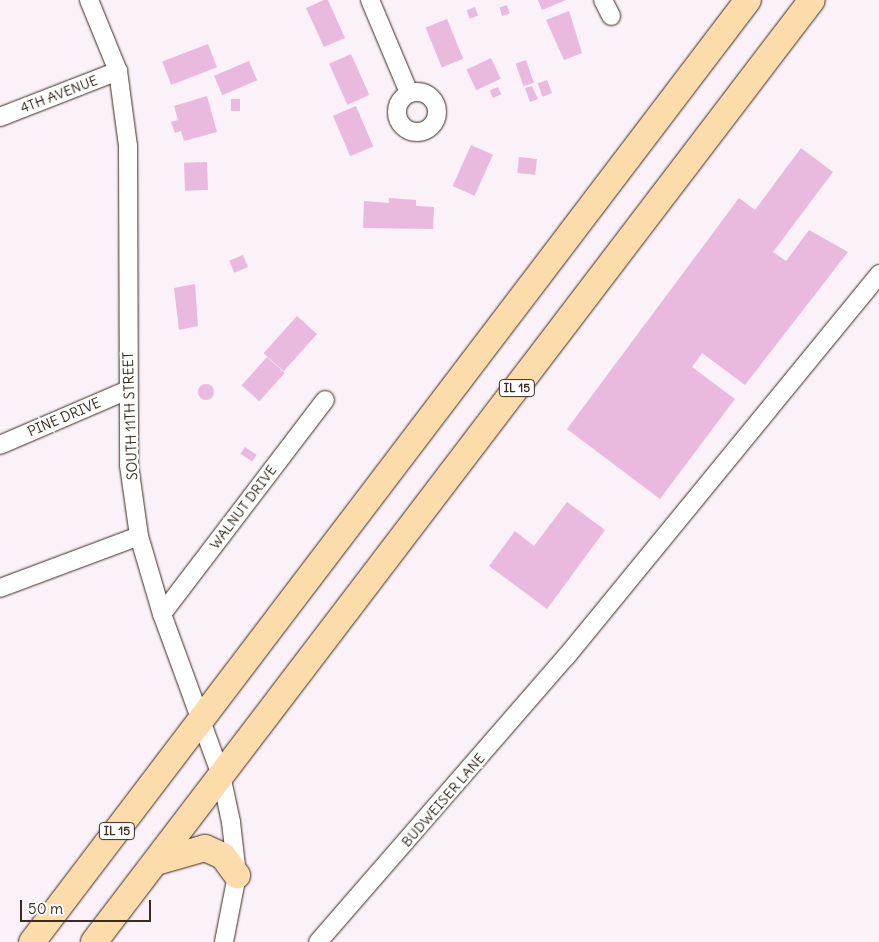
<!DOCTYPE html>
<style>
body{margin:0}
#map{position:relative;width:879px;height:942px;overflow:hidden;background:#fbf1f8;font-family:Delius,sans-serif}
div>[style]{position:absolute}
.building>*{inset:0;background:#e9badd;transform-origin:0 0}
.round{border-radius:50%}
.roads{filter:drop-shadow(0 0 1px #3b2a1e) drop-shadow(0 0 1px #3b2a1e)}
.minor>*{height:18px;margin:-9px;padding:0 9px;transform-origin:9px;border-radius:9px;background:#fff}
.minor>.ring{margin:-9px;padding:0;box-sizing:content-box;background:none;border:18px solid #fff;border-radius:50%}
.highway>*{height:26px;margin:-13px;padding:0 13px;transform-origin:13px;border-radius:13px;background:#fddcac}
span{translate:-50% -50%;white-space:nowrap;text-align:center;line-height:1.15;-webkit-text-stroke:5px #fff;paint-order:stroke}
.shield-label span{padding:1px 4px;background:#fff;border:1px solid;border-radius:4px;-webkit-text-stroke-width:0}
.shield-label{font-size:12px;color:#3b2a1e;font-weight:700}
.street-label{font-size:14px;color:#3b2a1e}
.scale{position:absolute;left:20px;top:900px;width:131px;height:22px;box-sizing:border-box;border:2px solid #3b2a1e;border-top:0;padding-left:6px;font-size:15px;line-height:18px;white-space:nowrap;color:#3b2a1e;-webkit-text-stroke:4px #fff;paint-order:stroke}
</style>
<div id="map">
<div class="building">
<div style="clip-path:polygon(324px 0,328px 0,345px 38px,324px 47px,306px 8px)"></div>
<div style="clip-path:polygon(538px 0,566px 0,542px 10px)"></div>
<div style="left:507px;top:5px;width:9px;height:8px;rotate:72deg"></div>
<div style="left:475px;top:7px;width:9px;height:9px;rotate:69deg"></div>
<div style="clip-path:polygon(569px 11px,582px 53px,564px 60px,546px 20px)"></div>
<div style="left:447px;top:19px;width:43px;height:23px;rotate:68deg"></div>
<div style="left:208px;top:44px;width:25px;height:49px;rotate:69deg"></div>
<div style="left:351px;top:54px;width:45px;height:24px;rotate:66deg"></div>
<div style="left:491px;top:58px;width:23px;height:27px;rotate:65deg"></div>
<div style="left:526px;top:60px;width:24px;height:11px;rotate:71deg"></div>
<div style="left:249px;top:61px;width:21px;height:38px;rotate:67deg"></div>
<div style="left:547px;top:80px;width:14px;height:10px;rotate:69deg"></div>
<div style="clip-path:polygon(532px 86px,538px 99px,530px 102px,525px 88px)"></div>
<div style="left:498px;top:87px;width:8px;height:9px;rotate:67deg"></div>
<div style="clip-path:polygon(207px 96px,217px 132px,184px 141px,181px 131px,175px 133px,171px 122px,178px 120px,174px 106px)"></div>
<div style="left:231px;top:99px;width:9px;height:12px"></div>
<div style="left:356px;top:106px;width:44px;height:25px;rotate:67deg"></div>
<div style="left:471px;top:145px;width:24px;height:45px;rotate:24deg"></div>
<div style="clip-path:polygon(801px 148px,833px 172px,773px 252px,786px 261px,809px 230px,848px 252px,745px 385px,702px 353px,692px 367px,735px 399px,660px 499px,567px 429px,739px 198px,755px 210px)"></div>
<div style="left:519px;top:157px;width:18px;height:16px;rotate:6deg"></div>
<div style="left:207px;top:162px;width:28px;height:23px;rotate:88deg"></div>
<div style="clip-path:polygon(389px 198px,416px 200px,416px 206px,434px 207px,433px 229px,363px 228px,364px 201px,389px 203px)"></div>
<div style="left:243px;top:255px;width:13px;height:15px;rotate:67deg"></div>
<div style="clip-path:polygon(195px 284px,198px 326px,179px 330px,174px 288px)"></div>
<div style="left:297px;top:316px;width:27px;height:50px;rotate:42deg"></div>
<div style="left:267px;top:357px;width:24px;height:38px;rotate:42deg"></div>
<div class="round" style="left:198px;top:384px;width:16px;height:16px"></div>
<div style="left:245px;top:447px;width:14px;height:8px;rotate:34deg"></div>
<div style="clip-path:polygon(567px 502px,605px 530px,547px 609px,489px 566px,515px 531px,534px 546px)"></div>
</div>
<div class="roads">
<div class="minor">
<div style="left:89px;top:0;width:77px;rotate:67.8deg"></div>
<div style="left:118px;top:71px;width:76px;rotate:82.4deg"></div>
<div style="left:128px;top:146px;width:319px;rotate:89.8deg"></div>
<div style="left:129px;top:465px;width:72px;rotate:82deg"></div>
<div style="left:139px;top:536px;width:81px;rotate:73.6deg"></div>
<div style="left:162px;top:614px;width:171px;rotate:69.9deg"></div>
<div style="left:221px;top:775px;width:48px;rotate:78deg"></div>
<div style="left:231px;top:822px;width:53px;rotate:83.5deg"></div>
<div style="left:237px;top:875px;width:68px;rotate:101deg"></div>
<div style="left:370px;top:0;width:101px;rotate:67.2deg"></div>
<div style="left:603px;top:0;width:18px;rotate:63deg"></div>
<div class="ring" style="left:397px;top:92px;width:22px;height:22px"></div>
<div style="left:0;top:117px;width:127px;rotate:-21.3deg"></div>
<div style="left:0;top:445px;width:139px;rotate:-23.3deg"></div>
<div style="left:0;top:588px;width:148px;rotate:-20.5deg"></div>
<div style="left:162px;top:614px;width:269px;rotate:-52.7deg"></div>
<div style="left:318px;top:942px;width:378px;rotate:-49deg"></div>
<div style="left:566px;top:657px;width:495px;rotate:-50.7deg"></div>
</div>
<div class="highway">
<div style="left:156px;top:862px;width:51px;rotate:-15.9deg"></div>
<div style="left:205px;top:848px;width:20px;rotate:24deg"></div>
<div style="left:223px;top:856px;width:24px;rotate:54deg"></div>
<div style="left:32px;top:942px;width:1183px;rotate:-52.76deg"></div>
<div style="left:94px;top:942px;width:1184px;rotate:-52.69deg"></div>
</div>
</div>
<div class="shield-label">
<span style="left:517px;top:388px">IL 15</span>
<span style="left:117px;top:831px">IL 15</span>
</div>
<div class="street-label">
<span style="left:59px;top:94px;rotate:-21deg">4TH AVENUE</span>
<span style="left:130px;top:416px;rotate:-92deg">SOUTH 11TH STREET</span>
<span style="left:64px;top:417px;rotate:-23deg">PINE DRIVE</span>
<span style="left:243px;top:507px;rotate:-53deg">WALNUT DRIVE</span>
<span style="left:443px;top:800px;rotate:-49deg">BUDWEISER LANE</span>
</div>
<div class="scale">50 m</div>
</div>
